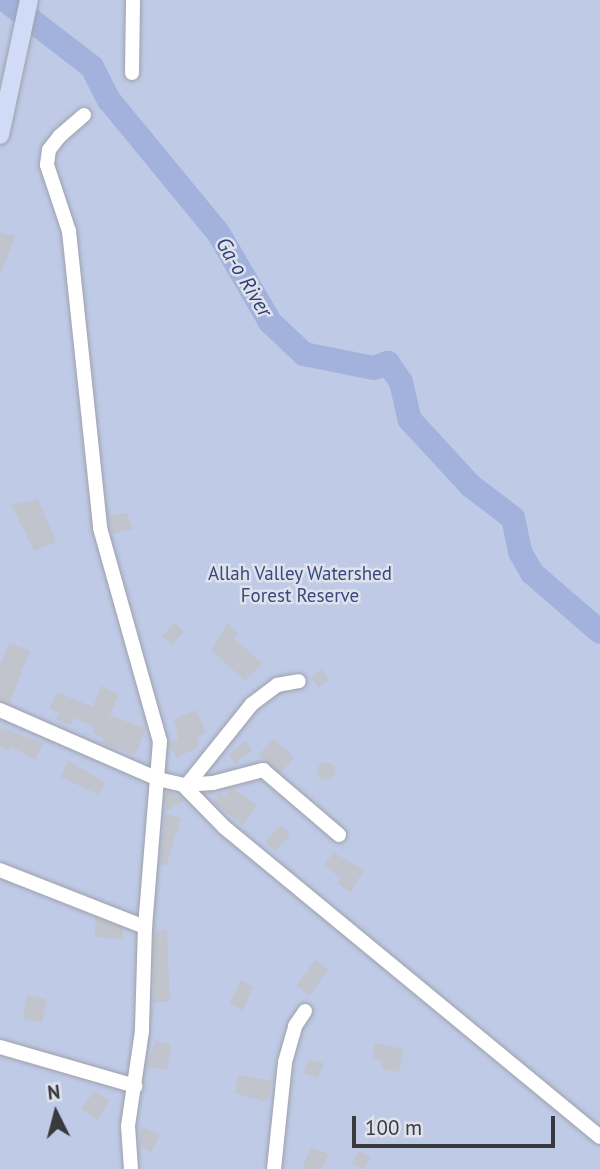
<!DOCTYPE html>
<style>
body{margin:0}
#map{position:relative;width:600px;height:1169px;overflow:hidden;background:#dfe2eb;font-family:"PT Sans",sans-serif}
div>[style]{position:absolute}
.green>*{inset:0;background:#bfcae7;transform-origin:0 0}
.river>*{height:24px;margin:-12px;padding:0 12px;transform-origin:12px;border-radius:12px;background:#a2b2dc}
.building>*{inset:0;background:#c1c4cc;transform-origin:0 0}
.round{border-radius:50%}
.roads{filter:drop-shadow(0 0 2px #9ea1a9) drop-shadow(0 0 2px #9ea1a9)}
.minor>*{height:14px;margin:-7px;padding:0 7px;transform-origin:7px;border-radius:7px;background:#fff}
.major>*{height:18px;margin:-9px;padding:0 9px;transform-origin:9px;border-radius:9px;background:#d0dbf8}
span{translate:-50% -50%;white-space:nowrap;text-align:center;line-height:1.15;-webkit-text-stroke:5px #dfe2eb;paint-order:stroke}
.park-label{font-size:19px;color:#37497f}
.water-label{font-size:21px;color:#2d3f74;font-style:italic}
.north{position:absolute;left:21px;top:1078px;width:70px;height:70px;-webkit-text-stroke:5px #dfe2eb;paint-order:stroke;rotate:354deg;font-size:19px;font-weight:700;line-height:28px;text-align:center;color:#393a3d}
.north::after{content:'';display:block;margin:auto;width:24px;height:32px;background:#393a3d;clip-path:polygon(50% 0,100% 100%,50% 72%,0 100%)}
.scale{position:absolute;left:352px;top:1116px;width:203px;height:32px;box-sizing:border-box;border:4px solid #393a3d;border-top:0;padding-left:9px;font-size:21px;line-height:24px;white-space:nowrap;color:#393a3d;-webkit-text-stroke:5px #dfe2eb;paint-order:stroke}
</style>
<div id="map">
<div class="green">
<div style="left:0;top:0;width:600px;height:1169px"></div>
</div>
<div class="river">
<div style="left:5px;top:0;width:110px;rotate:37.6deg"></div>
<div style="left:92px;top:67px;width:37px;rotate:63deg"></div>
<div style="left:109px;top:100px;width:173px;rotate:50.6deg"></div>
<div style="left:219px;top:234px;width:102px;rotate:59.9deg"></div>
<div style="left:270px;top:322px;width:47px;rotate:43.3deg"></div>
<div style="left:304px;top:354px;width:71px;rotate:11.3deg"></div>
<div style="left:374px;top:368px;width:15px;rotate:-20deg"></div>
<div style="left:388px;top:363px;width:23px;rotate:56deg"></div>
<div style="left:401px;top:382px;width:39px;rotate:77deg"></div>
<div style="left:410px;top:420px;width:90px;rotate:47.3deg"></div>
<div style="left:471px;top:486px;width:53px;rotate:37.3deg"></div>
<div style="left:513px;top:518px;width:35px;rotate:78deg"></div>
<div style="left:520px;top:552px;width:24px;rotate:60deg"></div>
<div style="left:532px;top:573px;width:90px;rotate:40.9deg"></div>
</div>
<div class="building">
<div style="clip-path:polygon(0 232px,15px 236px,1px 274px,0 274px)"></div>
<div style="clip-path:polygon(38px 499px,56px 542px,34px 551px,11px 505px)"></div>
<div style="clip-path:polygon(127px 513px,133px 529px,112px 534px,108px 516px)"></div>
<div style="left:175px;top:623px;width:13px;height:18px;rotate:45deg"></div>
<div style="clip-path:polygon(228px 623px,238px 633px,234px 638px,263px 664px,245px 681px,211px 650px)"></div>
<div style="clip-path:polygon(9px 643px,30px 651px,9px 704px,0 701px,0 665px)"></div>
<div style="left:321px;top:669px;width:13px;height:13px;rotate:51deg"></div>
<div style="clip-path:polygon(101px 686px,119px 694px,110px 715px,146px 729px,135px 755px,102px 743px,104px 738px,93px 733px,93px 726px,73px 718px,70px 725px,56px 719px,59px 713px,49px 708px,57px 692px,93px 707px)"></div>
<div style="clip-path:polygon(196px 710px,206px 733px,197px 737px,199px 747px,176px 758px,169px 743px,178px 739px,174px 719px)"></div>
<div style="clip-path:polygon(0 727px,44px 743px,35px 759px,10px 747px,9px 751px,0 747px)"></div>
<div style="left:273px;top:739px;width:28px;height:21px;rotate:41deg"></div>
<div style="left:245px;top:741px;width:11px;height:22px;rotate:49deg"></div>
<div style="clip-path:polygon(68px 761px,105px 782px,99px 795px,61px 777px)"></div>
<div class="round" style="left:317px;top:762px;width:18px;height:18px"></div>
<div style="clip-path:polygon(232px 788px,257px 805px,243px 825px,213px 802px,219px 793px,224px 796px)"></div>
<div style="clip-path:polygon(169px 791px,184px 800px,167px 811px,165px 794px)"></div>
<div style="clip-path:polygon(165px 813px,181px 818px,166px 866px,160px 865px)"></div>
<div style="left:281px;top:825px;width:14px;height:23px;rotate:45deg"></div>
<div style="clip-path:polygon(333px 852px,364px 870px,350px 892px,337px 883px,341px 878px,324px 866px)"></div>
<div style="clip-path:polygon(96px 918px,122px 928px,123px 940px,94px 936px)"></div>
<div style="clip-path:polygon(167px 929px,170px 1001px,154px 1003px,154px 932px)"></div>
<div style="left:315px;top:960px;width:16px;height:32px;rotate:35deg"></div>
<div style="clip-path:polygon(241px 980px,253px 987px,243px 1011px,230px 1003px)"></div>
<div style="left:27px;top:995px;width:20px;height:24px;rotate:11deg"></div>
<div style="clip-path:polygon(155px 1041px,171px 1044px,167px 1070px,146px 1067px)"></div>
<div style="clip-path:polygon(375px 1043px,404px 1049px,399px 1072px,382px 1069px,381px 1060px,372px 1058px)"></div>
<div style="clip-path:polygon(308px 1060px,324px 1063px,318px 1078px,304px 1073px)"></div>
<div style="clip-path:polygon(238px 1075px,272px 1081px,267px 1102px,235px 1093px)"></div>
<div style="clip-path:polygon(94px 1091px,109px 1100px,98px 1120px,81px 1109px)"></div>
<div style="clip-path:polygon(141px 1126px,160px 1135px,151px 1152px,139px 1146px)"></div>
<div style="clip-path:polygon(311px 1147px,329px 1154px,322px 1169px,302px 1169px)"></div>
<div style="left:358px;top:1151px;width:14px;height:14px;rotate:25deg"></div>
</div>
<div class="roads">
<div class="minor">
<div style="left:132px;top:73px;width:73px;rotate:-89.2deg"></div>
<div style="left:84px;top:115px;width:33px;rotate:139deg"></div>
<div style="left:59px;top:137px;width:16px;rotate:128deg"></div>
<div style="left:49px;top:150px;width:15px;rotate:98deg"></div>
<div style="left:47px;top:165px;width:70px;rotate:71.6deg"></div>
<div style="left:69px;top:231px;width:299px;rotate:84deg"></div>
<div style="left:100px;top:528px;width:221px;rotate:74.3deg"></div>
<div style="left:160px;top:741px;width:187px;rotate:94.6deg"></div>
<div style="left:145px;top:927px;width:104px;rotate:91.7deg"></div>
<div style="left:142px;top:1031px;width:96px;rotate:98.4deg"></div>
<div style="left:128px;top:1126px;width:43px;rotate:86deg"></div>
<div style="left:0;top:710px;width:172px;rotate:23.6deg"></div>
<div style="left:158px;top:779px;width:26px;rotate:13deg"></div>
<div style="left:183px;top:785px;width:30px;rotate:-4deg"></div>
<div style="left:213px;top:783px;width:52px;rotate:-14.6deg"></div>
<div style="left:263px;top:770px;width:100px;rotate:40.5deg"></div>
<div style="left:183px;top:785px;width:59px;rotate:45.7deg"></div>
<div style="left:224px;top:827px;width:487px;rotate:39.5deg"></div>
<div style="left:187px;top:785px;width:104px;rotate:-51.3deg"></div>
<div style="left:252px;top:704px;width:31px;rotate:-37deg"></div>
<div style="left:277px;top:685px;width:22px;rotate:-10deg"></div>
<div style="left:0;top:870px;width:156px;rotate:21.5deg"></div>
<div style="left:0;top:1047px;width:141px;rotate:16.1deg"></div>
<div style="left:274px;top:1169px;width:108px;rotate:-84.1deg"></div>
<div style="left:285px;top:1062px;width:37px;rotate:-74deg"></div>
<div style="left:295px;top:1026px;width:18px;rotate:-56deg"></div>
</div>
<div class="major">
<div style="left:0;top:135px;width:138px;rotate:-77.9deg"></div>
</div>
</div>
<div class="park-label">
<span style="left:300px;top:585px">Allah Valley Watershed<br>Forest Reserve</span>
</div>
<div class="water-label">
<span style="left:244px;top:277px;rotate:59deg">Ga-o River</span>
</div>
<div class="north">N</div>
<div class="scale">100 m</div>
</div>
